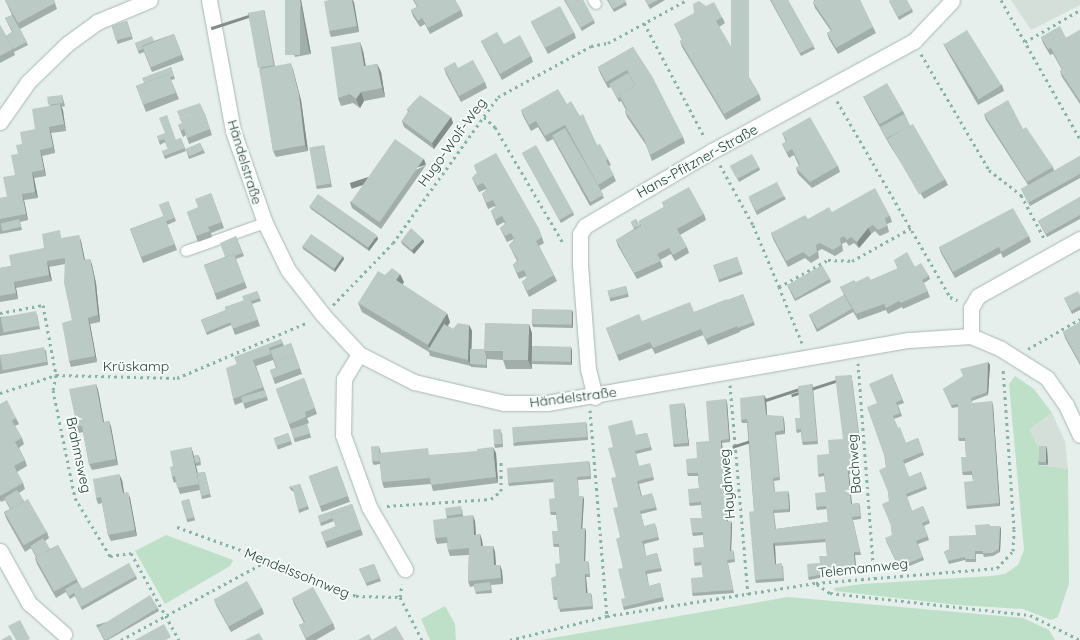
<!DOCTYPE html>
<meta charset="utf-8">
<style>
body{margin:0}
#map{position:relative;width:1080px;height:640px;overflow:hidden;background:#e6efeb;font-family:Quicksand,sans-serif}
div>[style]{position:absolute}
.built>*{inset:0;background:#d4dfda}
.green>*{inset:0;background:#bfe0c8}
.path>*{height:3px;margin-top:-1.5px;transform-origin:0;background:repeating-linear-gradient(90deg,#86b3a5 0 2.5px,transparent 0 6.5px)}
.roads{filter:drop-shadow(0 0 1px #a8b8b2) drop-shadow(0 0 1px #a8b8b2)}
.lane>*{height:10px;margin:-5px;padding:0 5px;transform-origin:5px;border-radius:5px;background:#fff}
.street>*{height:15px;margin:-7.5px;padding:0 7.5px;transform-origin:7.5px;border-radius:7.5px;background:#fff}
.wall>*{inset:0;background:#a1aea9;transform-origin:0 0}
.shaded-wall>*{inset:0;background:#838d89;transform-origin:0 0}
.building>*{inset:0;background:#bbcac4;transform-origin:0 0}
span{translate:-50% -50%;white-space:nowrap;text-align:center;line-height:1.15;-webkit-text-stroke:4px #f7fbf9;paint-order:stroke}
.street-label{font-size:14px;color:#24423a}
</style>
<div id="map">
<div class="built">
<div style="clip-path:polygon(1011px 0,1080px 0,1080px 5px,1031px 30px)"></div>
<div style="clip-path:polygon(1052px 413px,1065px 441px,1068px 469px,1039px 465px,1028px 429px)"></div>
</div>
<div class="green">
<div style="clip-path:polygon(1015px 376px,1034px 389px,1052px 413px,1029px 429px,1039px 449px,1039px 465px,1068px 469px,1069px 583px,1058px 617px,1051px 620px,1023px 609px,957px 605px,835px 591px,834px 588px,862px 584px,991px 576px,1005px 574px,1018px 565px,1024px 550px,1009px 384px)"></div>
<div style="clip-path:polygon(166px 535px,233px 560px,230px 566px,165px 604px,135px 551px)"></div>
<div style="clip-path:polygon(788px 597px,1023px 618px,1049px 630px,1055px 640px,541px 640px)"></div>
<div style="clip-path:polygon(445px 606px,455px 624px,456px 640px,430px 640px,421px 619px)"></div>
</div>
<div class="path">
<div style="left:1001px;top:0;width:160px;rotate:60.4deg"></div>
<div style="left:644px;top:23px;width:130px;rotate:62.1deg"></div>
<div style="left:1025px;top:42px;width:64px;rotate:-30.2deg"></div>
<div style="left:921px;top:54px;width:134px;rotate:59.6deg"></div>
<div style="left:989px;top:170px;width:41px;rotate:38deg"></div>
<div style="left:1021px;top:195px;width:51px;rotate:61.9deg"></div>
<div style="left:837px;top:101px;width:226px;rotate:60deg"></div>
<div style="left:950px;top:297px;width:8px;rotate:23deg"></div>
<div style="left:484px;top:117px;width:15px;rotate:42deg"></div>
<div style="left:495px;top:127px;width:134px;rotate:59.6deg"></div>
<div style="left:720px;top:165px;width:68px;rotate:61.2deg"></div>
<div style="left:753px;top:225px;width:67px;rotate:67.2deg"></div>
<div style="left:333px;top:305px;width:86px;rotate:-45.9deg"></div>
<div style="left:393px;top:243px;width:180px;rotate:-54.3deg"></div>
<div style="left:498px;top:97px;width:106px;rotate:-28.7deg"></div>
<div style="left:591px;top:46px;width:17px;rotate:-10deg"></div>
<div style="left:608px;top:43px;width:90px;rotate:-28.6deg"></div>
<div style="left:0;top:313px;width:44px;rotate:-10.5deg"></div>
<div style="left:43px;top:305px;width:71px;rotate:79.5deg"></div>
<div style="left:56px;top:375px;width:15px;rotate:101deg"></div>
<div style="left:53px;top:390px;width:110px;rotate:78.5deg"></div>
<div style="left:75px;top:498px;width:68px;rotate:58.9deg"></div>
<div style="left:110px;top:556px;width:21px;rotate:-8deg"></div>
<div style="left:131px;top:553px;width:99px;rotate:61.1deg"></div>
<div style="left:802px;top:343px;width:61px;rotate:-112.3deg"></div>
<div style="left:779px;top:287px;width:56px;rotate:-28.9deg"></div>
<div style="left:828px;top:260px;width:24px;rotate:2deg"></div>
<div style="left:852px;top:261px;width:68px;rotate:-29.2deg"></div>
<div style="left:1028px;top:349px;width:60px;rotate:-30deg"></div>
<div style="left:858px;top:363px;width:215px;rotate:85.7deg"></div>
<div style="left:730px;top:385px;width:210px;rotate:85.1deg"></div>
<div style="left:0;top:393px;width:59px;rotate:-17.8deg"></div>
<div style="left:56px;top:375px;width:121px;rotate:1.4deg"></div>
<div style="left:177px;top:378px;width:142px;rotate:-23.1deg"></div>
<div style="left:590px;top:410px;width:207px;rotate:85.3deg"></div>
<div style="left:387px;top:506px;width:104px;rotate:-3.9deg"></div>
<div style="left:491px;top:499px;width:13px;rotate:-39deg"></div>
<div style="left:501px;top:491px;width:31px;rotate:-90deg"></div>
<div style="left:177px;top:527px;width:98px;rotate:19.7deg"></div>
<div style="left:269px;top:560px;width:94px;rotate:22.5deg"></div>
<div style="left:356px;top:596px;width:44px;rotate:1.3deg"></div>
<div style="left:400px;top:597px;width:13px;rotate:-81deg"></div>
<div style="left:817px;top:584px;width:16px;rotate:35deg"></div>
<div style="left:830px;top:593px;width:201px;rotate:6.3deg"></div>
<div style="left:1030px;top:615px;width:56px;rotate:26.6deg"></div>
<div style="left:400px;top:597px;width:48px;rotate:62.9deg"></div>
<div style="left:121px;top:640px;width:168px;rotate:-28.4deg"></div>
<div style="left:510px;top:640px;width:100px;rotate:-13.9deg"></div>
<div style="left:607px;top:616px;width:212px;rotate:-9deg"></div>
<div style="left:816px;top:583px;width:182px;rotate:-4.7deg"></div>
<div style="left:997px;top:568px;width:23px;rotate:-47deg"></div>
<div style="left:1013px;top:551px;width:22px;rotate:-87deg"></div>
<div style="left:1014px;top:529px;width:161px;rotate:-93.9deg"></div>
</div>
<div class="roads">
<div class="lane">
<div style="left:593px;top:0;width:5px;rotate:53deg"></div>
<div style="left:186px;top:251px;width:84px;rotate:-19.5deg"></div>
</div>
<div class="street">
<div style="left:209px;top:0;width:133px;rotate:79.6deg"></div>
<div style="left:233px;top:131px;width:97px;rotate:70.8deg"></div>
<div style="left:265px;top:223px;width:52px;rotate:63.9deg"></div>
<div style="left:288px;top:270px;width:57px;rotate:52.1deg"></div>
<div style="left:323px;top:315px;width:53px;rotate:47.3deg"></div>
<div style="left:359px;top:354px;width:62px;rotate:27deg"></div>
<div style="left:414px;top:382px;width:92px;rotate:13.1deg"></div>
<div style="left:504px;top:403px;width:43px"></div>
<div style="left:547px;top:403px;width:367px;rotate:-9.9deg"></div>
<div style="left:909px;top:340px;width:62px;rotate:-3.7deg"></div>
<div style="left:971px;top:336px;width:33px;rotate:23deg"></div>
<div style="left:1001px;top:349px;width:54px;rotate:32.2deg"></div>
<div style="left:1047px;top:378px;width:33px;rotate:55deg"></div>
<div style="left:1066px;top:405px;width:33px;rotate:65deg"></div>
<div style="left:0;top:122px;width:49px;rotate:-55deg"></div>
<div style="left:28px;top:82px;width:54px;rotate:-44.3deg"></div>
<div style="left:67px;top:44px;width:37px;rotate:-36deg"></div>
<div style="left:97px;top:22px;width:57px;rotate:-22.5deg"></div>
<div style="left:971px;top:336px;width:28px;rotate:-90deg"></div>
<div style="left:971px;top:308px;width:14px;rotate:-60deg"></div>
<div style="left:978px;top:296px;width:117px;rotate:-29.2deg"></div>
<div style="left:359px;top:354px;width:29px;rotate:121deg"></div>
<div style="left:344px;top:379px;width:56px;rotate:91deg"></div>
<div style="left:343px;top:435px;width:77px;rotate:70.1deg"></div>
<div style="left:369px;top:507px;width:72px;rotate:59.9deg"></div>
<div style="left:595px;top:397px;width:29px;rotate:-104deg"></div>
<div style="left:588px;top:369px;width:103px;rotate:-94.4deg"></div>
<div style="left:580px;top:266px;width:32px;rotate:-90deg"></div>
<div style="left:580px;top:234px;width:9px;rotate:-58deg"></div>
<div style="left:585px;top:226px;width:147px;rotate:-30.6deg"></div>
<div style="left:712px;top:151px;width:230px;rotate:-28.6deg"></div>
<div style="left:914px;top:41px;width:55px;rotate:-46.5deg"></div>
<div style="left:0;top:551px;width:60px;rotate:60.9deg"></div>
<div style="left:29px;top:603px;width:47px;rotate:41.5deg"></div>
</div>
</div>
<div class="wall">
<div style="clip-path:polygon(5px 0,54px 0,57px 9px,20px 29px,28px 45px,14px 52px,15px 55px,0 63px,0 25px,6px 36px,12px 32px,5px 18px,12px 15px)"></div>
<div style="clip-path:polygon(301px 0,311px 54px,295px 57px,294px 54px)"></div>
<div style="clip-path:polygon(330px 0,353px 0,359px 32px,331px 37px,329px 31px)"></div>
<div style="clip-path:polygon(413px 0,455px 0,461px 10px,463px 16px,430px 34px,425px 24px,420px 27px,413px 16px,411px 10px,417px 7px)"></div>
<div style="clip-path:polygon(564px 0,583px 0,595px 23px,582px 31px)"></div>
<div style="clip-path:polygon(607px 0,625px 0,627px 5px,614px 12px)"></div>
<div style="clip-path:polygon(645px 0,665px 0,650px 9px)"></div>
<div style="left:731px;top:0;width:18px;height:83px"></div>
<div style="clip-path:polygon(770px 0,788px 0,815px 49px,801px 56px)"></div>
<div style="clip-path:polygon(814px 0,860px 0,873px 27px,876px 33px,838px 54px,829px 39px,827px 33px,831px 31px,815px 8px,813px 2px,814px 2px)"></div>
<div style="clip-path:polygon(889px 1px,912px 9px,913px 12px,899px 20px)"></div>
<div style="clip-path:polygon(248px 13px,265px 13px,275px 66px,293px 69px,301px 100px,308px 151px,276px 157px,273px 151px,260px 68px)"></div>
<div style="clip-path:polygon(722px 17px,725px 23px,719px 27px,759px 94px,761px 100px,726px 120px,682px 47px,680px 41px,682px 40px,674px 24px)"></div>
<div style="left:127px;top:21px;width:19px;height:16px;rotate:72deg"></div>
<div style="clip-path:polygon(531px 22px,574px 32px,576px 38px,548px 54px,534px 28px)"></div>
<div style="clip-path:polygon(1080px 30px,1080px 104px,1062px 77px,1060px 71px,1062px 70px,1053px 54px,1050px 55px,1043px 43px,1041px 37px,1066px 38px)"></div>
<div style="clip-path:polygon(174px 34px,184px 60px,152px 72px,144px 52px,139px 54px,135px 43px,154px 41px)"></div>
<div style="clip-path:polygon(481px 41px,504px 44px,531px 56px,533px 62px,502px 80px,484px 47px)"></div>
<div style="clip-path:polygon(360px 42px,363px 51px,366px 66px,377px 64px,381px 72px,385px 97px,364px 101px,360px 108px,353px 103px,341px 106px,338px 98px)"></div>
<div style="clip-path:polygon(943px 43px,1002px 85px,1004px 91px,978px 105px,946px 49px)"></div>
<div style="clip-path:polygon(633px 47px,683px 137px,685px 143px,652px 161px,646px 145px,627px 117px,625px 111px,626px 110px,621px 101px,619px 102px,611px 87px,608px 88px,600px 73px,598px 67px)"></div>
<div style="clip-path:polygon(171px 67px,175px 79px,171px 80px,179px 99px,146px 112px,136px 86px,144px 83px)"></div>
<div style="clip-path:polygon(444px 68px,458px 68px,485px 82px,487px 88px,461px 102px,446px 74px)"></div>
<div style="clip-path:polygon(62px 95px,65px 106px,61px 107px,66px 131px,51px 133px,55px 153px,42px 156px,46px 176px,34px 178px,38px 198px,24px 200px,28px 220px,20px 222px,22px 230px,0 234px,0 198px,7px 197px,15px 175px,18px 154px,22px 144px,35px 129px,49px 106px)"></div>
<div style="clip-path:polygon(863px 96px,903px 111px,910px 126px,945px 179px,948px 185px,924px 199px,889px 144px,866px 102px)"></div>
<div style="clip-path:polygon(567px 104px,580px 116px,597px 145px,608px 159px,611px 165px,609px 166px,616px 181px,600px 191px,604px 198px,590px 206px,553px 139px,547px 142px,538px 127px,531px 131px,523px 116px,521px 110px)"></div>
<div style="clip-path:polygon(407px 109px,451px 117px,453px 123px,434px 149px,404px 127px,402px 121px,408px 112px)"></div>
<div style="clip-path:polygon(205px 114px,212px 135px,189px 144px,186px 135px,183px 137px,178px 125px)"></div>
<div style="clip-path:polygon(984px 114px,1023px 129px,1053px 167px,1054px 171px,1080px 156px,1080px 178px,1030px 206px,1021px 189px,1028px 185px,986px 120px)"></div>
<div style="clip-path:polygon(782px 133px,838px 166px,840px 172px,812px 188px,798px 174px,796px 168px,799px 166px,794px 155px,789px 158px,782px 144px,786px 142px)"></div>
<div style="clip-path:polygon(157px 136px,176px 140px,181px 138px,186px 151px,165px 159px,162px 151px,168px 149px,165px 142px,160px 145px)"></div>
<div style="clip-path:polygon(200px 143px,205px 153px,189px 159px,186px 149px)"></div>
<div style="clip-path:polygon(324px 145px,332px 187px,317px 189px,316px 186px)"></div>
<div style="clip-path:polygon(522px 153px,573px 212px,574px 215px,561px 223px)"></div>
<div style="clip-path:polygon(426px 165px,381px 229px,352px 208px,350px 202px)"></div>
<div style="clip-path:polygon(474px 165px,538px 227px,544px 243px,539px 246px,554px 275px,557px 281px,529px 297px,522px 282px,527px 278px,526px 276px,519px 279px,513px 265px,517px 261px,509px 245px,514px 240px,514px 239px,507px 242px,500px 228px,505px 224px,504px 222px,497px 226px,491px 211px,496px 207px,495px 206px,488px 209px,482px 194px,486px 190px,486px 189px,479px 192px,472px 178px,477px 173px)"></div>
<div style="clip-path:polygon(730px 166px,759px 167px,760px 170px,739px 182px)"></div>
<div style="clip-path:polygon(211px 193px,224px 228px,211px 233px,212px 237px,198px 242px,187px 212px,198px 208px)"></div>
<div style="clip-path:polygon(784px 196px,786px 199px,757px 215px,749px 198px)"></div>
<div style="clip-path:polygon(1080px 197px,1080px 219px,1047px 237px,1038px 221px)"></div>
<div style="clip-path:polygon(168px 201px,176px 221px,167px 225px,167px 224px,177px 250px,143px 263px,130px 229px,164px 216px)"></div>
<div style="clip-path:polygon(662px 202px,704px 214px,706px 220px,680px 235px,687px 247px,689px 253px,675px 261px,671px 254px,660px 260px,663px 267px,637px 279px,618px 246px,616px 240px,634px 229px,631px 222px,636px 219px,640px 226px,639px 221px,664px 207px)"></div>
<div style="clip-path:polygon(309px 206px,378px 239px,369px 251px,311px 209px)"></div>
<div style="clip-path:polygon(832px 212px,890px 216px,892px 222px,887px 224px,889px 232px,880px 236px,875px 231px,871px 234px,859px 248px,854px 243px,849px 246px,846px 242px,842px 244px,843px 251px,835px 256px,822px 249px,818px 251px,819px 258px,811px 263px,805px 258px,788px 267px,773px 239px,771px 233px,808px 219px)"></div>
<div style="clip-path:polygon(236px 236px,244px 256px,236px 259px,247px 288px,217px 300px,204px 265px,225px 257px)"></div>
<div style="clip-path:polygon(1029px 236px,1031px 242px,1003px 258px,1001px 253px,955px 278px,941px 253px,939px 247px)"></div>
<div style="clip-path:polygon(62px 238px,81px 241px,85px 260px,90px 259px,92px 265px,96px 283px,100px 322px,90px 324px,97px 362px,71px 367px,69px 361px,72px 320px,65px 264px,49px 267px,52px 281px,16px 288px,18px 299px,0 302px,0 268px,11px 266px)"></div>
<div style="clip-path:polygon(423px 239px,424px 242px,414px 254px,402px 244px,401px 241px)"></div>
<div style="clip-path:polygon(302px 246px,344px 259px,335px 272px,303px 249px)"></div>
<div style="left:737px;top:257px;width:18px;height:25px;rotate:71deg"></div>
<div style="clip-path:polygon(894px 260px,914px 266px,929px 276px,930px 279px,924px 283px,930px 297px,903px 309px,902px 307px,888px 314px,886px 310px,858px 320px,852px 310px,853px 312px,817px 332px,809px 315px,844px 295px,840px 287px,856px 282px,871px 280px,898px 269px)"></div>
<div style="clip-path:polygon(385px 275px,404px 282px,402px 284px,450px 322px,448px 326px,453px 329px,469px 325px,472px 331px,471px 349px,484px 349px,532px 333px,532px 346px,572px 350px,572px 365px,532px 364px,532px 363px,532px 369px,506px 369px,503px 360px,487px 359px,487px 368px,471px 367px,471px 366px,430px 356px,429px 352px,362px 312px,358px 303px)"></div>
<div style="clip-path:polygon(830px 279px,831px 282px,795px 301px,787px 285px)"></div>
<div style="left:626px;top:286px;width:11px;height:19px;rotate:75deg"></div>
<div style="clip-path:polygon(257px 291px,261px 301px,252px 304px,260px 326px,235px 335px,225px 307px,244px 301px)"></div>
<div style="clip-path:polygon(743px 294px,755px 325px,740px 331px,740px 332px,708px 345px,703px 335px,655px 354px,652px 348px,619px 361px,606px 328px,694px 312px,728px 302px)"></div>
<div style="clip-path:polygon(1080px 295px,1080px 310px,1072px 314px,1064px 298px)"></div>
<div style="left:226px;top:310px;width:16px;height:27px;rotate:68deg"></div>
<div style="clip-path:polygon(572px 310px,573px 313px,573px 328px,533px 327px,532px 324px)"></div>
<div style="clip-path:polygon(37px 314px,40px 329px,0 336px,0 317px)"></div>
<div style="clip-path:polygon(1080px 322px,1080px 365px,1065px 338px,1063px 332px)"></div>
<div style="clip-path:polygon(281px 339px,284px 346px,291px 343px,302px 374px,275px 384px,270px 370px,276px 368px,273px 360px,256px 366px,268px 400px,245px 409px,243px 402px,235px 405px,233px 399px,236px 364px)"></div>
<div style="clip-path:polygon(46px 350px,48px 365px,0 374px,0 355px)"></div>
<div style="clip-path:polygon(988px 362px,990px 365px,988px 395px,972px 401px,972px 403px,993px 405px,1000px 506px,967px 509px,966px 506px,973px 481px,972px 475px,963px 475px,962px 472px,966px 457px,965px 441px,959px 441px,958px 438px,958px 407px,952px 408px,943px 389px)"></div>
<div style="clip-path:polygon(892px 374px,904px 403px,898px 405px,902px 416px,894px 419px,898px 428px,906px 443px,918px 438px,924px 455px,904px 464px,909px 477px,921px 472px,927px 489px,907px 497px,912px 511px,923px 506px,930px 523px,924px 526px,929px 540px,918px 544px,924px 560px,900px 570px,886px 541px,892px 535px,886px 467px,877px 403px)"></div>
<div style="clip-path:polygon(304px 378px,317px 414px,307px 418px,309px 423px,291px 430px,276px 389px)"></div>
<div style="clip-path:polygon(852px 378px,860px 440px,852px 441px,855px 474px,849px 474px,852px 504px,859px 503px,860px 506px,861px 519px,853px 520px,861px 555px,855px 555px,856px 571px,809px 580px,808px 577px,827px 556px,826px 542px,775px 546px,776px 564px,783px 566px,784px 581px,756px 583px,755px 580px,754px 511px,747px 423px,742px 423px,741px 420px,764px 395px,766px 399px,767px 415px,784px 419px,785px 434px,776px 435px,780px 480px,774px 481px,775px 492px,789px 494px,790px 512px,774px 513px,776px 529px,828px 522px,827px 509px,817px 510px,816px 507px,826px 492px,824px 476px,819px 477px,818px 474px,829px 454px,843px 439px)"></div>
<div style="clip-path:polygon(96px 384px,98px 390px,104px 422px,109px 421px,111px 427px,118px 465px,92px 470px,89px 464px,83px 432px,79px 433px,77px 427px)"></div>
<div style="clip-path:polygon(813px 387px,818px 444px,803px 445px,802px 442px,801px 432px,797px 433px,796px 430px,800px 418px)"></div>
<div style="clip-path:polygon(727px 402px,730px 442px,722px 443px,723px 462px,727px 465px,728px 473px,725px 474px,730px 503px,727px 503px,728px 521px,732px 524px,731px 551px,733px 550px,734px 553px,735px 562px,728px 563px,734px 593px,693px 596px,692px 593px,703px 577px,702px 565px,695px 566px,694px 563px,704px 547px,703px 535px,693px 536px,692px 533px,702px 518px,701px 505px,690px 506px,689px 503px,699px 488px,698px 476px,688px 476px,687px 473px,709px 441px)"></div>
<div style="clip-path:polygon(0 404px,16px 418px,19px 424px,15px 426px,22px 438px,24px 444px,19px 448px,25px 460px,27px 466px,17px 472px,23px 483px,25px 489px,19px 493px,24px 501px,47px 532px,49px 538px,45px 541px,50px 549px,58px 545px,82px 589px,136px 576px,137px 579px,82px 610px,75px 596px,70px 599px,66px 592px,56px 598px,37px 564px,35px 558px,36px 557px,31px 548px,25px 552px,6px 518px,4px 512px,10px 509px,5px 500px,1px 502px,0 500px)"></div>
<div style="clip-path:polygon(685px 406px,689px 446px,674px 447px,673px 444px)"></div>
<div style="clip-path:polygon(586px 422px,587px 425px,588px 440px,514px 446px,513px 443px)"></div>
<div style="left:307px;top:424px;width:14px;height:17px;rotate:73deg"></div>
<div style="clip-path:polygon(502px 432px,503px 447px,495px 448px,494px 444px)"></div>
<div style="left:288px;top:433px;width:12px;height:15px;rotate:70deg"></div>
<div style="clip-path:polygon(647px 433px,652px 450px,636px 454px,639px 466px,651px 466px,654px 480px,639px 484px,642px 496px,653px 496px,657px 510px,641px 514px,644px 526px,656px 526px,659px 540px,644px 544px,646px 556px,657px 553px,662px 571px,647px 574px,649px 586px,660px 583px,664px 601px,624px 610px,623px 607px,625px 598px,616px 477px,637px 435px)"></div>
<div style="clip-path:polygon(379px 446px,381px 453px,431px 455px,496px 453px,498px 483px,433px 491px,431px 484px,384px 488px,382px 482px,380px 464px,374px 465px,372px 462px)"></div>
<div style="clip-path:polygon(1046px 446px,1047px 449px,1048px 465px,1039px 465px,1038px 462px)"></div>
<div style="clip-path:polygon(191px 447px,194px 456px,198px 455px,200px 458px,201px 465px,196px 466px,196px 465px,198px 473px,205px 472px,211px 497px,202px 499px,200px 490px,180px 494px,176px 482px,174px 483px,172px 477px,173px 466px)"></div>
<div style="clip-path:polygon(589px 461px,590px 464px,591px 479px,578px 480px,579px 496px,584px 499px,582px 529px,585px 528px,586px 532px,585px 561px,588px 561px,589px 564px,590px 577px,586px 577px,587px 593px,591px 593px,592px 596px,593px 609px,560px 612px,558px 600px,554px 600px,553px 597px,556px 576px,560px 563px,559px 547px,554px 547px,553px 544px,558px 531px,556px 515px,551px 515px,550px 512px,555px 498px,554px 482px,509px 486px,508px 483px)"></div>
<div style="left:337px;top:466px;width:38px;height:30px;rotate:70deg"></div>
<div style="clip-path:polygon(122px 480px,124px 492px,130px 498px,137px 536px,111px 541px,108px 535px,102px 503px,98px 504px,96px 498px)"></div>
<div style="clip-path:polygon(300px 484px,309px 509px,299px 513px,294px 492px,291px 490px,289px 487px)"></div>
<div style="left:189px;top:499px;width:22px;height:8px;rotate:74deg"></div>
<div style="clip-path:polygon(352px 504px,363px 535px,327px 548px,321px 532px,336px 527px,334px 521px,321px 526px,318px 516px)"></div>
<div style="clip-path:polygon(462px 509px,463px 516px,475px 521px,476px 535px,480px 534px,482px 540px,483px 546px,493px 546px,495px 552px,496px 565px,500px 565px,502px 571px,503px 584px,491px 585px,492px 593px,476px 594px,474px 586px,470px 587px,468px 581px,469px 555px,450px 556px,448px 550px,447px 543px,437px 544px,435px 538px,447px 518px,446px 515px)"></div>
<div style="clip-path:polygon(989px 524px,990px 526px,1001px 529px,1000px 552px,993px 556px,984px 557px,983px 554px,976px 554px,976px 562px,966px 562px,965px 560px,949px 564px,944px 552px,976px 535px)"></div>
<div style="clip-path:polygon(374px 564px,381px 581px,367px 586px,359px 569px)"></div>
<div style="clip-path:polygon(292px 598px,333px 623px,335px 629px,316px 640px,306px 640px,299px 625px,304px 623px,294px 604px)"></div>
<div style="clip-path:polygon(214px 599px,262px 608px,264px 614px,231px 632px,216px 605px)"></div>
<div style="clip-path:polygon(158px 608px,159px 611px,108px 640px,104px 640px,96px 625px)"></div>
</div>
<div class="shaded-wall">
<div style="clip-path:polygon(300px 0,301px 0,311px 54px,309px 51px)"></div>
<div style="clip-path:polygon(352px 0,354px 2px,359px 32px,357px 26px)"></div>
<div style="left:264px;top:10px;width:3px;height:56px;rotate:72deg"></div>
<div style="clip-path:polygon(360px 42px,363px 51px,367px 75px,364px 66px)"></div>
<div style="clip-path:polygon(291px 63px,301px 100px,308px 151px,305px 145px)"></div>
<div style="clip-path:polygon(377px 64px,381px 72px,385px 97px,382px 88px)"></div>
<div style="clip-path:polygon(361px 92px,364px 101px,360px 108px,356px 99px)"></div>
<div style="clip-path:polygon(60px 104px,63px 110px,66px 131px,64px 124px)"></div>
<div style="clip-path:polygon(451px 117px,453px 123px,434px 149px,432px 143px)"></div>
<div style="clip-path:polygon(49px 127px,51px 133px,55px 153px,53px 147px)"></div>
<div style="clip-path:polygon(40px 150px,42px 156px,46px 176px,44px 170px)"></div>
<div style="left:424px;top:159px;width:6px;height:78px;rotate:72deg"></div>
<div style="clip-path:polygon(32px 172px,34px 178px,38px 198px,35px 192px)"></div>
<div style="clip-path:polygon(22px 194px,24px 200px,28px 220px,26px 214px)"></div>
<div style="clip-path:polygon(868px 228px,871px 234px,859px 248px,857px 242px)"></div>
<div style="clip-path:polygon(79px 235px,81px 241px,86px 266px,84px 260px)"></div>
<div style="clip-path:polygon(377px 236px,378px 239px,369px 251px,368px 248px)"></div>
<div style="clip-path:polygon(423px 239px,424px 242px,414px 254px,412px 250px)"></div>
<div style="clip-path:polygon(343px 256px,344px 259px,335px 272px,334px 269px)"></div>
<div style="clip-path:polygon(90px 259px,92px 265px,96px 283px,100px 322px,98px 315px)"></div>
<div style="clip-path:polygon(47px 261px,49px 267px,52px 281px,49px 275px)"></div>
<div style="clip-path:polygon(400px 274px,404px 282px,399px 289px,396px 280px)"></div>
<div style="clip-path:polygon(14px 282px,16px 288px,18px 299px,16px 293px)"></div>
<div style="clip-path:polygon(572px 310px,573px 313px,573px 328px,572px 325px)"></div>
<div style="clip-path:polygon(447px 313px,450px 322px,432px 351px,430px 351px,428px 345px)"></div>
<div style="clip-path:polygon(88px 318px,90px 324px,97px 362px,95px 356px)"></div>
<div style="clip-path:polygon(529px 324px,532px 333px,532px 361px,531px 361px,532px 369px,528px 360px)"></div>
<div style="clip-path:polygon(469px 325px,472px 331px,471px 366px,468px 360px)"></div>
<div style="clip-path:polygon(571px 347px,572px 350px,572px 365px,571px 362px)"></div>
<div style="clip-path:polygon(988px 362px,990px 365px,988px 395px,987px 392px)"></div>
<div style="left:851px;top:375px;width:3px;height:63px;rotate:72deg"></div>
<div style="clip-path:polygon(96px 384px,98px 390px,105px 428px,103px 422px)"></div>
<div style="left:812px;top:384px;width:3px;height:57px;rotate:72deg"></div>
<div style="clip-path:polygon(764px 395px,766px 399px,767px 418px,766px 415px)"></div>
<div style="clip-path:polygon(726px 399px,727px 402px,730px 442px,729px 439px)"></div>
<div style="clip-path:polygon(992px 401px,993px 405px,1000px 506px,999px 503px)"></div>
<div style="clip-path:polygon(684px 403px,685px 406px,689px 446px,688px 443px)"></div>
<div style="clip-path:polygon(783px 416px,784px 419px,785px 434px,784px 430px)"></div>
<div style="clip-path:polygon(109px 421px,111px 427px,118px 465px,116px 459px)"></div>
<div style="left:775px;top:432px;width:3px;height:45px;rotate:72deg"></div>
<div style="clip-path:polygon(851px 438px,852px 441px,855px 474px,853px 471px)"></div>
<div style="clip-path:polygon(721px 440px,722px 443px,724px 465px,722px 462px)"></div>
<div style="clip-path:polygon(1046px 446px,1047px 449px,1048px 465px,1046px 462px)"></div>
<div style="clip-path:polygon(191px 447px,193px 453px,201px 490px,199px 484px)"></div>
<div style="clip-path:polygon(493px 447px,496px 453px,498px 483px,496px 477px)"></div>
<div style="clip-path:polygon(848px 471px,849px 474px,852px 507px,851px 504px)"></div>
<div style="clip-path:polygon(119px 474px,122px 480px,125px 499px,123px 493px)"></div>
<div style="clip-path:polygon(788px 491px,789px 494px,790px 512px,789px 509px)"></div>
<div style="clip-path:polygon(128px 492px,130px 498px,137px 536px,135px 530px)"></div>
<div style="clip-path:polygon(583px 496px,584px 499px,582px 532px,581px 529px)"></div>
<div style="clip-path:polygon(726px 500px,727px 503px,728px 524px,727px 521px)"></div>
<div style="clip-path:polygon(473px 515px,475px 521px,476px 541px,474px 535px)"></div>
<div style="clip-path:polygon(731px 521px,732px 524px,731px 554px,730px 551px)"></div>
<div style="clip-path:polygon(1000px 526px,1001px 529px,1000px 552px,999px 549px)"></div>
<div style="clip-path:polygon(585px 528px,586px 532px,585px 564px,584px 561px)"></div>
<div style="clip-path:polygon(480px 534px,482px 540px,483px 552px,481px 546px)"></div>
<div style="clip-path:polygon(773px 543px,775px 546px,776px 567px,775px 564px)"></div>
<div style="clip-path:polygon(493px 546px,495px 552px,496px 571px,494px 565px)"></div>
<div style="clip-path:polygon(854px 552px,855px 555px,856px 571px,855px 568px)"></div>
<div style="clip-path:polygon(500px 565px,502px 571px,503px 584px,501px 578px)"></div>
<div style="clip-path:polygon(585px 574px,586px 577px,588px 597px,586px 593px)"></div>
</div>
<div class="building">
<div style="clip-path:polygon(5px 0,54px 0,55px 3px,18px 23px)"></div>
<div style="left:285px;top:0;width:15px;height:55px"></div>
<div style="clip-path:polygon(330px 0,352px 0,357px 26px,329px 31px,324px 1px)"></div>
<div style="clip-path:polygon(414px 0,455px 0,461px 10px,428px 28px,422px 18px,418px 21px,411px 10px,418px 7px)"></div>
<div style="clip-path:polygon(565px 0,583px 0,594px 20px,580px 28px)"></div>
<div style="clip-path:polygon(608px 0,625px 0,626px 2px,613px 9px)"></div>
<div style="clip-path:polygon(645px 0,658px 0,648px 5px)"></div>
<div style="left:731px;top:0;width:18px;height:80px"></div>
<div style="clip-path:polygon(771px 0,788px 0,814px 46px,800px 53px)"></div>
<div style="clip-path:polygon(815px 0,860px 0,873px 27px,836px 48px,827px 33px,832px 30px,813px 2px,815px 1px)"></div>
<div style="clip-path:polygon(890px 0,907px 0,912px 9px,898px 17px,889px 1px)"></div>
<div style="clip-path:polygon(699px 1px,706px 6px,714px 2px,722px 17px,716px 21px,759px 94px,724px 114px,680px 41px,682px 39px,674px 24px,694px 13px,693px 4px)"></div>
<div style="left:560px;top:6px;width:30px;height:33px;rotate:62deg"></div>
<div style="left:264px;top:10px;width:56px;height:16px;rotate:80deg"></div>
<div style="clip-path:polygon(12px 15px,27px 42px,13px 49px,6px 36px,13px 32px,5px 18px)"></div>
<div style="left:127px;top:21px;width:16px;height:16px;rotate:75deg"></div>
<div style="clip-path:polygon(0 25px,13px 49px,0 56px)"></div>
<div style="clip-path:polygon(1060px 26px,1066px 38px,1080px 30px,1080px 101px,1060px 71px,1062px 69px,1051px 48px,1048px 49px,1041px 37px)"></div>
<div style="left:967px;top:30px;width:65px;height:27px;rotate:58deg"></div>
<div style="clip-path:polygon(497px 32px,504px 44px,520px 35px,531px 56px,500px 74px,481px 41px)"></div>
<div style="left:174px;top:34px;width:22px;height:34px;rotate:68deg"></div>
<div style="clip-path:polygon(152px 36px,154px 41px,142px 46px,143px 49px,138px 51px,135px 43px)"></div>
<div style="clip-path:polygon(360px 42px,364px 66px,377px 64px,382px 88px,361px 92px,356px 99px,350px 94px,338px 98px,331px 47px)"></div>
<div style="clip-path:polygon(633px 47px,652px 76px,683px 137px,650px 155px,644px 139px,625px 111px,627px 109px,619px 95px,635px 85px,627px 70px,606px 82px,598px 67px)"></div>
<div style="clip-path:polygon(473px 60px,485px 82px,459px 96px,444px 68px,455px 62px,458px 68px)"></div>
<div style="clip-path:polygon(291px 63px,299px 94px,305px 145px,273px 151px,259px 69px)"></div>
<div style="clip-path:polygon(171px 67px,174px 76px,170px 77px,169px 74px,144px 83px,142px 78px)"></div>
<div style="clip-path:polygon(628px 73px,635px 85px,619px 95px,620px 97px,618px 99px,609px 84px)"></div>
<div style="left:169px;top:74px;width:20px;height:35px;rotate:70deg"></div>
<div style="left:887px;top:83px;width:32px;height:27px;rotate:60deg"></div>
<div style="clip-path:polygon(558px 89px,567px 104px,571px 101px,580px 116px,583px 114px,597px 145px,600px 144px,608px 159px,606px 161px,614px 175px,598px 185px,565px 125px,545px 136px,536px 121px,529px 125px,521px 110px)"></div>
<div style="left:62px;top:95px;width:8px;height:15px;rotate:83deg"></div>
<div style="clip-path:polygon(420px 95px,451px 117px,432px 143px,402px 121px,409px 111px,407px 109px)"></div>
<div style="clip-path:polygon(1008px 100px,1023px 129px,1026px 127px,1053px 167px,1027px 182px,984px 114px)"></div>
<div style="clip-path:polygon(200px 103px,205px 114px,192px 119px,189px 114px,179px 118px,181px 121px,177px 111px)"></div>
<div style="clip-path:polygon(60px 104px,64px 124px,49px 127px,53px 147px,40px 150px,44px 170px,32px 172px,35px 192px,22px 194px,26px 214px,0 219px,0 198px,7px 197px,3px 177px,15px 175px,11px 155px,18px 154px,16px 145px,22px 144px,20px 132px,35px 129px,32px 109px)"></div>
<div style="clip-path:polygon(189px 114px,192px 119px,205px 114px,210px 129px,187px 138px,184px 129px,181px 131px,178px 125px,182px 123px,179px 118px)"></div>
<div style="clip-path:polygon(904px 114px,910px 126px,887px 138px,888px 141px,880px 127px)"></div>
<div style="clip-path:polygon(167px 115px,176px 140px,181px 138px,185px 148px,164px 156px,162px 151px,168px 149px,164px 139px,159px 141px,157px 136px,165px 133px,159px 118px)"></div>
<div style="clip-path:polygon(810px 117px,838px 166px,810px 182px,796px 168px,800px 165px,792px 149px,787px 152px,782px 144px,787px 141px,782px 133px)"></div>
<div style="left:913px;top:124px;width:64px;height:30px;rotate:60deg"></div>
<div style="left:565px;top:128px;width:77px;height:15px;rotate:60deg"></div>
<div style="left:395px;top:139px;width:35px;height:77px;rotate:35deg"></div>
<div style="left:200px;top:143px;width:8px;height:15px;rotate:67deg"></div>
<div style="left:324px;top:145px;width:39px;height:15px;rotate:80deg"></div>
<div style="left:536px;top:145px;width:77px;height:16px;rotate:61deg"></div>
<div style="clip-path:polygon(496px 153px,538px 227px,542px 237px,536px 241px,554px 275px,527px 291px,522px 282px,527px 277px,524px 270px,517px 273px,513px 265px,518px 260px,509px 245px,515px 240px,511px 233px,505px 236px,500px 228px,506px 223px,502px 216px,495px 220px,491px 211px,496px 206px,493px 200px,486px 203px,482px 194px,487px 189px,483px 183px,477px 186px,472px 178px,477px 173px,474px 165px)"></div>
<div style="left:752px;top:154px;width:15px;height:25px;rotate:62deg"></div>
<div style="clip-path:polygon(1080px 156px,1080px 174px,1028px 203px,1021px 189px)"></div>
<div style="left:777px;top:182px;width:16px;height:32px;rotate:63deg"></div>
<div style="clip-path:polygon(689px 187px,704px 214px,677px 229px,687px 247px,673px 255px,669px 248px,657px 254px,661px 261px,634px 273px,616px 240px,641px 226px,639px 221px,664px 207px,662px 202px)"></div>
<div style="clip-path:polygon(875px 188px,890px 216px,885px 218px,887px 226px,878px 230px,873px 225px,868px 228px,857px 242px,851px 237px,847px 240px,844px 236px,840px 238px,841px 245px,833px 250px,820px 243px,816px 245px,817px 252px,809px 257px,803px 252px,786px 261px,771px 233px,805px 215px,808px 219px,829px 207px,832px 212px)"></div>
<div style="clip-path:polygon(211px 193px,222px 222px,208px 227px,210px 231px,196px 236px,187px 212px,198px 207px,195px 199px)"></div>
<div style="left:318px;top:194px;width:72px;height:15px;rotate:35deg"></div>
<div style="clip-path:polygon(1080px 197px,1080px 215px,1046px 234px,1038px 221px)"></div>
<div style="left:168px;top:201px;width:18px;height:10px;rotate:68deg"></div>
<div style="clip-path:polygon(1013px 208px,1029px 236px,1001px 252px,999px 247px,953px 272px,939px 247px)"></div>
<div style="left:164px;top:216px;width:30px;height:36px;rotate:69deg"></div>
<div style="left:19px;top:219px;width:8px;height:19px;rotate:76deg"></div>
<div style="clip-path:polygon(636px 219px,640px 226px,634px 228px,631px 222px)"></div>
<div style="clip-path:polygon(411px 228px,423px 239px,412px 250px,401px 241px)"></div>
<div style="clip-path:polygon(60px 230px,61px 238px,79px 235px,84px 260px,90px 259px,94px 277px,98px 315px,88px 318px,95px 356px,69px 361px,62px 323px,72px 320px,64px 283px,65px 258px,47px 261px,49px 275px,14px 282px,16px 293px,0 296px,0 268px,11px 266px,9px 255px,44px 248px,42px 234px)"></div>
<div style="left:311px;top:234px;width:39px;height:15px;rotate:35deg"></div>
<div style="clip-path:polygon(236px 236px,242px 253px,235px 256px,234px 254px,225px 257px,220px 243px)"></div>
<div style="clip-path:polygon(907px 252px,928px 291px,901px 303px,899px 301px,886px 308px,884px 304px,856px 314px,840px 287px,854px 280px,856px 282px,868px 276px,871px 280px,898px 268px,894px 260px)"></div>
<div style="left:234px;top:254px;width:30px;height:32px;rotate:69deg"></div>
<div style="left:737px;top:257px;width:15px;height:25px;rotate:70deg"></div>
<div style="left:921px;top:263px;width:15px;height:8px;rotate:58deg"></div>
<div style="left:822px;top:265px;width:16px;height:40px;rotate:60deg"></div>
<div style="clip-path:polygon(392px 268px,400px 274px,396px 280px,447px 313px,428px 345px,358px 303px,378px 271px,385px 275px)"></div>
<div style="left:626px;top:286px;width:8px;height:19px;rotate:76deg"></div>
<div style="clip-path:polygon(257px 291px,260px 298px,251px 301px,250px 298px,244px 301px,242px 296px)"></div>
<div style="clip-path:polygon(1078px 291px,1080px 295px,1080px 306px,1071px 311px,1064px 298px)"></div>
<div style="left:743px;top:294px;width:30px;height:17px;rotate:69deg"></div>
<div style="left:844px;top:295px;width:16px;height:40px;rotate:60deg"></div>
<div style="left:250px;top:298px;width:23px;height:27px;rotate:70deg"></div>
<div style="clip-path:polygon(727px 299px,738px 326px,705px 339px,701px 329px,653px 348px,650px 342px,617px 355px,606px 328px,639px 314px,642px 321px,690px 302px,694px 312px)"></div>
<div style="left:532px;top:309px;width:40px;height:15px;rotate:1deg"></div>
<div style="left:226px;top:310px;width:13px;height:27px;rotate:67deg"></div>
<div style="left:36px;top:311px;width:15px;height:36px;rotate:79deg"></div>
<div style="clip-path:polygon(1080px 322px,1080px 363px,1063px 332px)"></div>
<div style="clip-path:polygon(458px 323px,469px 325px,468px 360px,428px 350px,444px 324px,453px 329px)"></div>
<div style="clip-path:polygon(485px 323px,529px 324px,528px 360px,503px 360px,503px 351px,484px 351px)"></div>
<div style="clip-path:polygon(281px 339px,283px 343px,269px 348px,271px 354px,253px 360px,263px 387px,233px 399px,226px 368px,237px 364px,234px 357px)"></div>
<div style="left:291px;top:343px;width:12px;height:22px;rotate:70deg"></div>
<div style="left:532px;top:346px;width:39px;height:15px;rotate:1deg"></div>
<div style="left:44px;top:347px;width:15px;height:45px;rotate:79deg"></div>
<div style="clip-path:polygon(470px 349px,484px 349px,486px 356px,486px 365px,470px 364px)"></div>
<div style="clip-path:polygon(295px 354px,300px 368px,273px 378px,270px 370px,277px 368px,274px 362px)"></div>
<div style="clip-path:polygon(988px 362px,987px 392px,971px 398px,972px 403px,992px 401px,999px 503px,966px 506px,964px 482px,973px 481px,972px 471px,962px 472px,961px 457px,966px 457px,965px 438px,958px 438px,958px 404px,951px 405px,943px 389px,963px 376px,960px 369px)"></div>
<div style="clip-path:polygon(892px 374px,902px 400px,896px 402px,900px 413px,893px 416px,898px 428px,900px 427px,906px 443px,918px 438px,923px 452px,903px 460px,909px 477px,921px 472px,926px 486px,906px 494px,912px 511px,923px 506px,929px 520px,922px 523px,928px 536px,916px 541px,923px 557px,899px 567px,885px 538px,892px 535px,891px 526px,882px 504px,889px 501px,888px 492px,879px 470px,886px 467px,885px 458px,867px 407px,877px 403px,869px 384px)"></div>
<div style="clip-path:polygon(851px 375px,859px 437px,851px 438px,853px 471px,848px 471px,851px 504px,859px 503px,860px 516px,852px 517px,860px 552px,854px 552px,855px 568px,808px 577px,807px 564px,820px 563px,819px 556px,827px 556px,825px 539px,773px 543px,775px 564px,782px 563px,783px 578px,755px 580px,749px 512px,754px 511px,748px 425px,747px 419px,741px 420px,740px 398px,764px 395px,766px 415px,783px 416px,784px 430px,775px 432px,779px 477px,773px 478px,774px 492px,788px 491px,789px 509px,773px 510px,775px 529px,828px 522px,826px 506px,816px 507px,815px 493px,826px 492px,824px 473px,818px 474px,817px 455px,829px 454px,828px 440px,843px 439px,835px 376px)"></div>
<div style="clip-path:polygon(304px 378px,315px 408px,305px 412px,306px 417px,289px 424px,276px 389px)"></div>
<div style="clip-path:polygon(96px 384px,103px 422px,109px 421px,116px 459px,89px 464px,82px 426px,77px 427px,69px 389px)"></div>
<div style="clip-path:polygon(812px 384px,817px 441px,802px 442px,801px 429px,796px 430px,795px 418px,800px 418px,798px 386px)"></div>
<div style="left:265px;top:390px;width:7px;height:25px;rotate:74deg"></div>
<div style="clip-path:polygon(726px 399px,729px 439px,721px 440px,722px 462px,726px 462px,727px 470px,723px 471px,729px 500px,726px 500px,727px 521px,731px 521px,730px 551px,733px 550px,734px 559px,727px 560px,733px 590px,692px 593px,691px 578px,703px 577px,701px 562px,694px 563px,693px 548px,704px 547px,703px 532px,692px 533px,690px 518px,702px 518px,701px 502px,689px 503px,688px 489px,699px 488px,698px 473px,687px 473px,686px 459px,697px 458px,696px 442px,709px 441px,706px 401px)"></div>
<div style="clip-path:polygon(7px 400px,16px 418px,12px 421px,22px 438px,15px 442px,25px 460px,14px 466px,23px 483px,0 496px,0 404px)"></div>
<div style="left:684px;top:403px;width:40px;height:15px;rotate:84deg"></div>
<div style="clip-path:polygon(632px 420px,636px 435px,647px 433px,651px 447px,635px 451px,639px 466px,650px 463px,653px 477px,637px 481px,641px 496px,652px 493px,656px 507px,640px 511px,644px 526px,655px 523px,658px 537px,642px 541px,646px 556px,657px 553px,661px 568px,645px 571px,649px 586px,660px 583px,663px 597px,623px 607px,621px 599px,625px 598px,618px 569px,623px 568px,616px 539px,620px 537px,613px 508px,618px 507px,611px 478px,616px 477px,608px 448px,613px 447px,608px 426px)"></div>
<div style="left:586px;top:422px;width:15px;height:74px;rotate:86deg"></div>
<div style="left:307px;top:424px;width:10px;height:17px;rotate:73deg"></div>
<div style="left:501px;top:429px;width:15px;height:8px;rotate:86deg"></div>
<div style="clip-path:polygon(288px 433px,291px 441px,276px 446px,274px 439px)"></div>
<div style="left:379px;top:446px;width:15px;height:8px;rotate:86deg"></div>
<div style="left:1039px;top:446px;width:7px;height:16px"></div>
<div style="clip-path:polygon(191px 447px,199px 484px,177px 488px,175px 476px,172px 477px,170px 467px,173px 466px,170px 451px)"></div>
<div style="clip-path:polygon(493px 447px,496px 477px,431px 485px,430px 478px,382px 482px,379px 453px,428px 448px,429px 455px,477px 451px,477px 449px)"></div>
<div style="clip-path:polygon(198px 455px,200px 462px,195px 463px,194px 456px)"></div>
<div style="clip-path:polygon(589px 461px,590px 476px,577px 477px,579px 496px,583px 496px,581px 529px,585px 528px,584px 561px,588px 561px,589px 574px,585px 574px,586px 593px,591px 593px,592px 606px,558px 609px,557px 597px,553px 597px,551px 578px,556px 576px,555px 564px,560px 563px,559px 544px,553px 544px,552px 531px,558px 531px,556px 512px,550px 512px,549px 499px,555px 498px,553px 479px,508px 483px,507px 468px)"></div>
<div style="left:337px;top:466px;width:32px;height:30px;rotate:70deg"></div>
<div style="clip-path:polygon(205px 472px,210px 494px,201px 496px,197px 473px)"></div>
<div style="clip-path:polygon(119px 474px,123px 493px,128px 492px,135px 530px,108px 535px,101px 497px,96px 498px,93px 479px)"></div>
<div style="clip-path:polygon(300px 484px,308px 506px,298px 510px,293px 489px,289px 487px)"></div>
<div style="left:17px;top:490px;width:13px;height:15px;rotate:58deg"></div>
<div style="left:28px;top:499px;width:38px;height:27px;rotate:60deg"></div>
<div style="left:189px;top:499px;width:19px;height:8px;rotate:74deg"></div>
<div style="clip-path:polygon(352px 504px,353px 507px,331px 515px,333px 518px,320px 523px,318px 516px)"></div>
<div style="left:461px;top:506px;width:8px;height:16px;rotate:83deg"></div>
<div style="clip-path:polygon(353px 507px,361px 529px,325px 542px,321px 532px,336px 526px,331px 515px)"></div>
<div style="clip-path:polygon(473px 515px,474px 535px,480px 534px,481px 546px,493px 546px,494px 565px,500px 565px,501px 578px,468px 581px,469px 548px,448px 550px,447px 537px,435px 538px,433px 520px)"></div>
<div style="clip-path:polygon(989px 524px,990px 526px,1000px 526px,999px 549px,992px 553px,983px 553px,983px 551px,975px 551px,975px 559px,965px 559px,965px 557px,948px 561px,944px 552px,949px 550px,949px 536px,976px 535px,975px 525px)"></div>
<div style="left:43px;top:538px;width:13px;height:15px;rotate:58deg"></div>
<div style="left:58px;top:545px;width:39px;height:26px;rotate:61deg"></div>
<div style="clip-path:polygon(129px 563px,136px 576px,81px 607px,74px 593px,69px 596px,65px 589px,78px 582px,82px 589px)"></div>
<div style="clip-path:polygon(374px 564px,380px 578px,366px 583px,359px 569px)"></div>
<div style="left:247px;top:581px;width:31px;height:38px;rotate:61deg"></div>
<div style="left:490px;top:582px;width:8px;height:16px;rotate:83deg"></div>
<div style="clip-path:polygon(313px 587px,333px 623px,306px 638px,299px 625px,305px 622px,292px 598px)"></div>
<div style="left:150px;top:595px;width:15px;height:62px;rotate:58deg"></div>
<div style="clip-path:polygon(20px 620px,30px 639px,27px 640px,16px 640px,8px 626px)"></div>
<div style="clip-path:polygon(164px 624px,171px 637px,166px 640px,135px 640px)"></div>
<div style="clip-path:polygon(396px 626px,404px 640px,358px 640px,369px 634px,372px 640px)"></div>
<div style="clip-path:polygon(259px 633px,263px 640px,245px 640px)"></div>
<div style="clip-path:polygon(10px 635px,13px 640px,1px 640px)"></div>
</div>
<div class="street-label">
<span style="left:452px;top:142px;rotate:-54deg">Hugo-Wolf-Weg</span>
<span style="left:697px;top:161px;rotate:-29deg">Hans-Pfitzner-Straße</span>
<span style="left:245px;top:162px;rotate:73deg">Händelstraße</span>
<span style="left:136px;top:366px">Krüskamp</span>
<span style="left:573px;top:397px;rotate:-7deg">Händelstraße</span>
<span style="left:79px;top:455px;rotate:78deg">Brahmsweg</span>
<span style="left:854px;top:464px;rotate:-94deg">Bachweg</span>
<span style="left:727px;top:484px;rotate:-95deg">Haydnweg</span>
<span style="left:863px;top:568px;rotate:-6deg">Telemannweg</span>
<span style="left:297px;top:573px;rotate:22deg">Mendelssohnweg</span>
</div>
</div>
